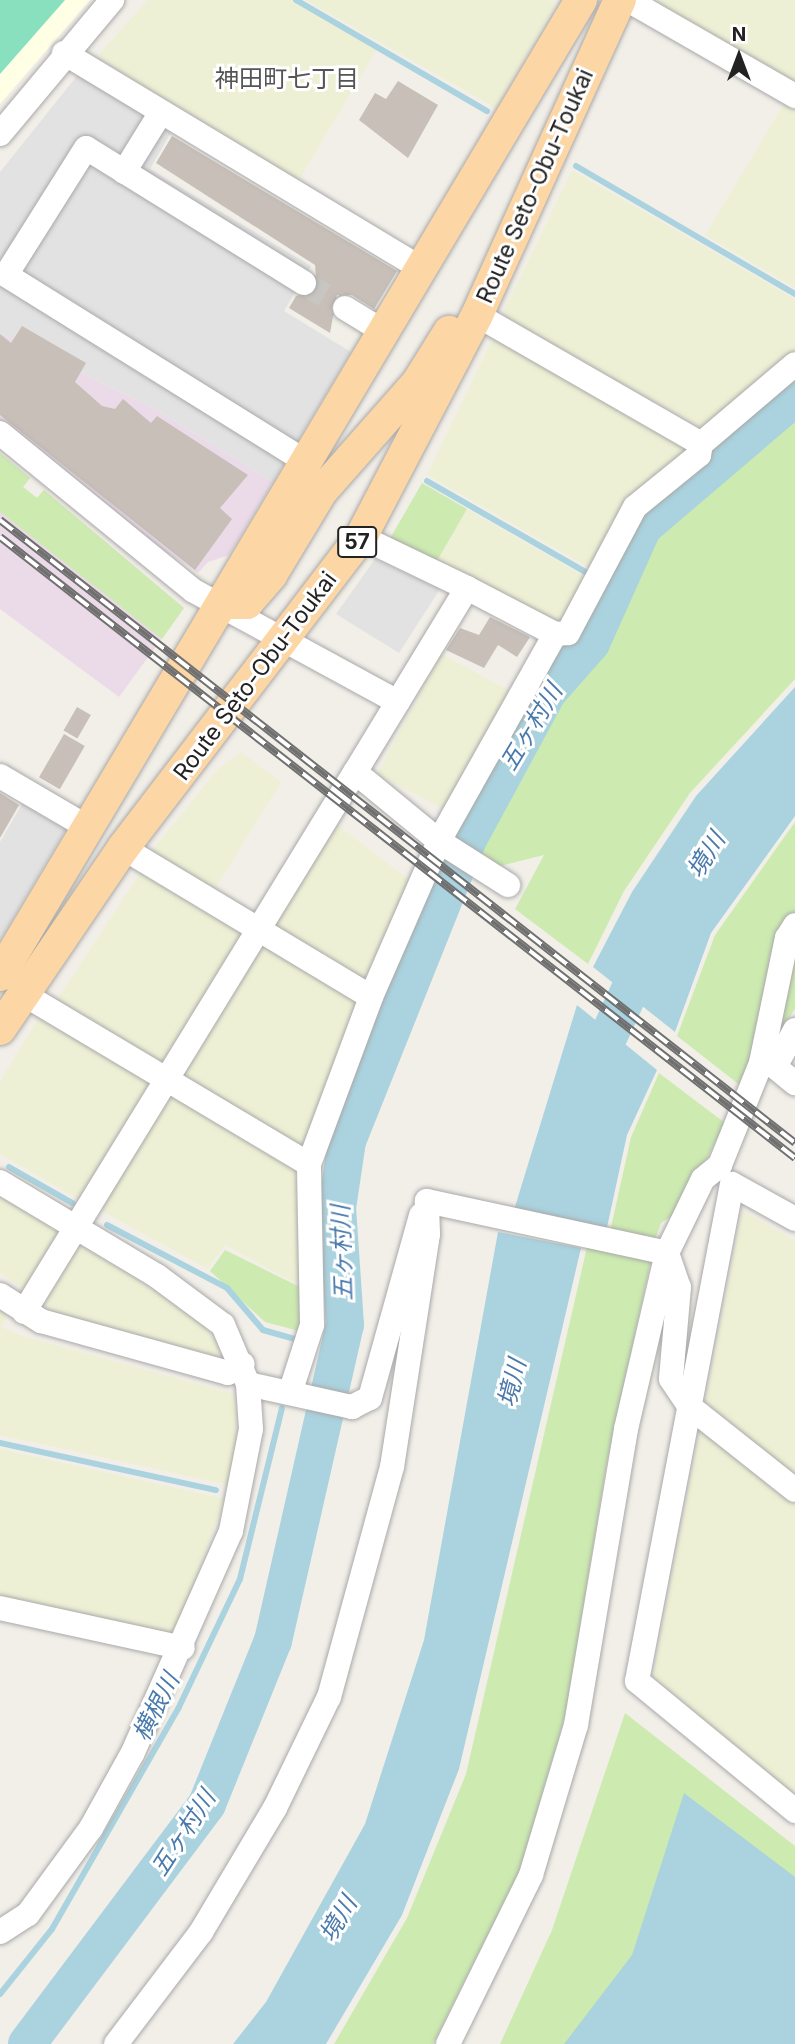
<!DOCTYPE html>
<meta charset="utf-8">
<style>
body{margin:0}
#map{position:relative;width:795px;height:2044px;overflow:hidden;background:#f2efe9;font-family:Inter,"Noto Sans JP",sans-serif}
div>[style]{position:absolute}
.industrial>*{inset:0;background:#ebdbe8}
.education>*{inset:0;background:#ffffe5}
.farmland>*{inset:0;background:#eef0d5;transform-origin:0 0}
.grass>*{inset:0;background:#cdebb0;transform-origin:0 0}
.pitch>*{inset:0;background:#88e0be}
.parking>*{inset:0;background:#e2e2e2}
.water>*{inset:0;background:#aad3df}
.stream>*{height:6px;margin:-3px;padding:0 3px;transform-origin:3px;border-radius:3px;background:#aad3df}
.river>*{height:38px;margin:-19px;padding:0 19px;transform-origin:19px;border-radius:19px;background:#aad3df}
.building>*{inset:0;background:#c7bfb8;transform-origin:0 0}
.minor-tunnel>*{height:24px;margin-top:-12px;transform-origin:0;background:repeating-linear-gradient(90deg,#c8c6c1 0 24px,transparent 0 36px)}
.roads{filter:drop-shadow(0 0 2px #a9a9a9) drop-shadow(0 0 2px #a9a9a9)}
.minor>*{height:24px;margin:-12px;padding:0 12px;transform-origin:12px;border-radius:12px;background:#fff}
.major>*{height:32px;margin:-16px;padding:0 16px;transform-origin:16px;border-radius:16px;background:#fcd6a4}
.rail>*{height:8px;margin-top:-4px;transform-origin:0;background:repeating-linear-gradient(90deg,#fff 0 16px,#707070 0 32px);box-sizing:border-box;border-block:2px solid #707070}
span{translate:-50% -50%;white-space:nowrap;text-align:center;line-height:1.15;-webkit-text-stroke:6px #fff;paint-order:stroke}
.shield-label span{padding:2px 5px;background:#fff;border:2px solid;border-radius:5px;-webkit-text-stroke-width:0}
.shield-label{font-size:21px;color:#222;font-weight:700}
.street-label{font-size:23px;color:#222}
.neighbourhood-label{font-size:24px;color:#555}
.water-label{font-size:24px;color:#4a7aab;font-style:italic}
.north{position:absolute;left:704px;top:21px;width:70px;height:70px;-webkit-text-stroke:5px #fff;paint-order:stroke;rotate:0deg;font-size:19px;font-weight:700;line-height:28px;text-align:center;color:#222}
.north::after{content:'';display:block;margin:auto;width:24px;height:32px;background:#222;clip-path:polygon(50% 0,100% 100%,50% 72%,0 100%)}
</style>
<div id="map">
<div class="industrial">
<div style="clip-path:polygon(0 333px,153px 408px,273px 482px,229px 555px,208px 562px,198px 573px,130px 528px,0 420px)"></div>
<div style="clip-path:polygon(0 453px,30px 478px,23px 487px,37px 498px,44px 490px,184px 608px,119px 697px,0 609px)"></div>
</div>
<div class="education">
<div style="clip-path:polygon(0 0,90px 0,0 104px)"></div>
</div>
<div class="farmland">
<div style="clip-path:polygon(148px 0,291px 0,377px 49px,299px 180px,101px 62px,99px 54px)"></div>
<div style="clip-path:polygon(305px 0,549px 0,556px 4px,496px 108px)"></div>
<div style="clip-path:polygon(657px 0,795px 0,795px 85px,655px 3px)"></div>
<div style="clip-path:polygon(785px 102px,795px 108px,795px 288px,705px 235px)"></div>
<div style="clip-path:polygon(572px 170px,795px 299px,795px 357px,706px 429px,510px 324px,503px 313px)"></div>
<div style="clip-path:polygon(500px 339px,688px 449px,593px 570px,427px 475px,491px 342px)"></div>
<div style="clip-path:polygon(467px 509px,589px 579px,565px 625px,435px 566px)"></div>
<div style="left:441px;top:654px;width:83px;height:136px;rotate:28deg"></div>
<div style="clip-path:polygon(241px 752px,281px 782px,212px 894px,148px 855px,219px 768px)"></div>
<div style="clip-path:polygon(331px 820px,415px 884px,365px 987px,270px 929px)"></div>
<div style="clip-path:polygon(140px 873px,239px 932px,240px 942px,169px 1066px,55px 1003px)"></div>
<div style="clip-path:polygon(265px 944px,355px 999px,359px 1008px,301px 1151px,183px 1079px,179px 1071px,254px 947px)"></div>
<div style="clip-path:polygon(41px 1015px,149px 1078px,152px 1089px,85px 1203px,0 1154px,0 1081px)"></div>
<div style="clip-path:polygon(175px 1094px,299px 1167px,303px 1278px,295px 1283px,225px 1245px,208px 1269px,98px 1209px,166px 1096px)"></div>
<div style="clip-path:polygon(0 1196px,58px 1230px,60px 1242px,30px 1294px,0 1273px)"></div>
<div style="clip-path:polygon(742px 1210px,795px 1241px,795px 1800px,653px 1675px)"></div>
<div style="clip-path:polygon(88px 1245px,202px 1324px,221px 1347px,215px 1362px,49px 1313px,44px 1301px,75px 1246px)"></div>
<div style="clip-path:polygon(0 1310px,7px 1315px,2px 1327px,19px 1335px,234px 1394px,237px 1432px,229px 1485px,0 1435px)"></div>
<div style="clip-path:polygon(0 1449px,225px 1499px,177px 1629px,168px 1633px,0 1597px)"></div>
</div>
<div class="grass">
<div style="clip-path:polygon(795px 410px,795px 679px,690px 793px,624px 891px,588px 964px,515px 909px,544px 855px,492px 868px,477px 860px,553px 697px,600px 647px,650px 533px)"></div>
<div style="clip-path:polygon(0 453px,30px 478px,23px 487px,37px 498px,44px 490px,184px 608px,162px 639px,0 512px)"></div>
<div style="left:422px;top:483px;width:52px;height:68px;rotate:30deg"></div>
<div style="clip-path:polygon(795px 822px,795px 1009px,741px 1086px,677px 1036px,715px 935px)"></div>
<div style="clip-path:polygon(659px 1073px,725px 1123px,681px 1209px,661px 1223px,654px 1243px,610px 1232px,631px 1137px)"></div>
<div style="clip-path:polygon(587px 1247px,651px 1260px,606px 1467px,566px 1713px,520px 1870px,433px 2044px,334px 2044px,407px 1918px,466px 1774px)"></div>
<div style="clip-path:polygon(225px 1250px,304px 1289px,303px 1332px,265px 1322px,210px 1271px)"></div>
<div style="clip-path:polygon(625px 1713px,795px 1846px,795px 2044px,500px 2044px,552px 1930px)"></div>
</div>
<div class="pitch">
<div style="clip-path:polygon(0 0,65px 0,0 74px)"></div>
</div>
<div class="parking">
<div style="clip-path:polygon(80px 72px,173px 129px,150px 169px,311px 266px,284px 311px,351px 352px,273px 482px,153px 408px,0 333px,0 172px)"></div>
<div style="clip-path:polygon(375px 559px,440px 589px,399px 653px,336px 614px)"></div>
<div style="clip-path:polygon(25px 799px,69px 824px,0 940px,0 842px)"></div>
</div>
<div class="water">
<div style="clip-path:polygon(795px 687px,795px 816px,711px 933px,675px 1032px,593px 967px,632px 892px,696px 796px)"></div>
<div style="clip-path:polygon(577px 1005px,657px 1070px,627px 1135px,606px 1232px,514px 1210px)"></div>
<div style="clip-path:polygon(498px 1232px,581px 1248px,459px 1769px,402px 1915px,326px 2044px,233px 2044px,266px 2002px,365px 1824px,424px 1640px)"></div>
<div style="clip-path:polygon(684px 1793px,795px 1877px,795px 2044px,564px 2044px,632px 1955px)"></div>
</div>
<div class="stream">
<div style="left:296px;top:0;width:221px;rotate:30.2deg"></div>
<div style="left:576px;top:166px;width:254px;rotate:30.3deg"></div>
<div style="left:427px;top:481px;width:182px;rotate:29.9deg"></div>
<div style="left:604px;top:584px;width:13px;rotate:29deg"></div>
<div style="left:9px;top:1167px;width:73px;rotate:29.7deg"></div>
<div style="left:107px;top:1225px;width:136px;rotate:27.7deg"></div>
<div style="left:227px;top:1288px;width:55px;rotate:49.4deg"></div>
<div style="left:263px;top:1330px;width:37px;rotate:16deg"></div>
<div style="left:0;top:1443px;width:221px;rotate:12.3deg"></div>
<div style="left:0;top:1994px;width:83px;rotate:-51.3deg"></div>
<div style="left:52px;top:1929px;width:254px;rotate:-60.2deg"></div>
<div style="left:178px;top:1709px;width:144px;rotate:-64.5deg"></div>
<div style="left:240px;top:1579px;width:176px;rotate:-76.2deg"></div>
</div>
<div class="river">
<div style="left:589px;top:1079px;width:146px;rotate:-65.4deg"></div>
<div style="left:27px;top:2044px;width:300px;rotate:-53.1deg"></div>
<div style="left:207px;top:1804px;width:176px;rotate:-68deg"></div>
<div style="left:273px;top:1641px;width:324px;rotate:-77.2deg"></div>
<div style="left:345px;top:1325px;width:117px;rotate:-93.9deg"></div>
<div style="left:337px;top:1208px;width:68px;rotate:-81.5deg"></div>
<div style="left:347px;top:1141px;width:321px;rotate:-68.2deg"></div>
<div style="left:466px;top:843px;width:170px;rotate:-61.6deg"></div>
<div style="left:547px;top:693px;width:67px;rotate:-48.7deg"></div>
<div style="left:591px;top:643px;width:127px;rotate:-65.9deg"></div>
<div style="left:643px;top:527px;width:200px;rotate:-40.5deg"></div>
</div>
<div class="building">
<div style="clip-path:polygon(398px 81px,438px 105px,408px 158px,359px 120px,375px 93px,386px 99px)"></div>
<div style="clip-path:polygon(172px 136px,397px 271px,374px 309px,352px 295px,337px 295px,330px 333px,289px 308px,296px 296px,317px 290px,315px 265px,156px 163px)"></div>
<div style="clip-path:polygon(22px 326px,86px 363px,75px 382px,102px 406px,115px 409px,123px 399px,151px 423px,157px 416px,248px 475px,220px 508px,232px 519px,195px 570px,0 415px,0 334px,11px 343px)"></div>
<div style="clip-path:polygon(490px 617px,530px 637px,517px 657px,498px 645px,484px 668px,446px 650px,460px 628px,479px 635px)"></div>
<div style="left:77px;top:707px;width:16px;height:27px;rotate:30deg"></div>
<div style="left:64px;top:734px;width:24px;height:50px;rotate:30deg"></div>
<div style="clip-path:polygon(0 793px,19px 805px,0 838px)"></div>
</div>
<div class="minor-tunnel">
<div style="left:304px;top:283px;width:48px;rotate:31.4deg"></div>
</div>
<div class="roads">
<div class="minor">
<div style="left:628px;top:0;width:193px;rotate:29.9deg"></div>
<div style="left:64px;top:53px;width:420px;rotate:31.1deg"></div>
<div style="left:0;top:134px;width:175px;rotate:-50.1deg"></div>
<div style="left:124px;top:172px;width:70px;rotate:-58.3deg"></div>
<div style="left:304px;top:283px;width:256px;rotate:-148.2deg"></div>
<div style="left:86px;top:148px;width:150px;rotate:122.2deg"></div>
<div style="left:6px;top:275px;width:356px;rotate:31.9deg"></div>
<div style="left:345px;top:308px;width:48px;rotate:31.4deg"></div>
<div style="left:477px;top:315px;width:258px;rotate:29.9deg"></div>
<div style="left:701px;top:444px;width:11px;rotate:100deg"></div>
<div style="left:699px;top:455px;width:82px;rotate:140.9deg"></div>
<div style="left:635px;top:507px;width:143px;rotate:118deg"></div>
<div style="left:568px;top:633px;width:13px;rotate:176deg"></div>
<div style="left:555px;top:634px;width:99px;rotate:-152.4deg"></div>
<div style="left:467px;top:588px;width:215px;rotate:121.3deg"></div>
<div style="left:355px;top:772px;width:109px;rotate:39.4deg"></div>
<div style="left:439px;top:841px;width:82px;rotate:32.5deg"></div>
<div style="left:0;top:433px;width:250px;rotate:39.2deg"></div>
<div style="left:194px;top:591px;width:232px;rotate:28.6deg"></div>
<div style="left:701px;top:444px;width:123px;rotate:-40.4deg"></div>
<div style="left:361px;top:537px;width:118px;rotate:25.7deg"></div>
<div style="left:0;top:776px;width:103px;rotate:30.3deg"></div>
<div style="left:123px;top:848px;width:289px;rotate:31deg"></div>
<div style="left:20px;top:992px;width:336px;rotate:30.8deg"></div>
<div style="left:309px;top:1164px;width:178px;rotate:-69.6deg"></div>
<div style="left:371px;top:997px;width:170px;rotate:-66.4deg"></div>
<div style="left:439px;top:841px;width:237px;rotate:-60.7deg"></div>
<div style="left:795px;top:1030px;width:42px;rotate:118.4deg"></div>
<div style="left:775px;top:1067px;width:26px;rotate:39deg"></div>
<div style="left:0;top:1182px;width:183px;rotate:30.9deg"></div>
<div style="left:157px;top:1276px;width:82px;rotate:36.6deg"></div>
<div style="left:223px;top:1325px;width:64px;rotate:67deg"></div>
<div style="left:248px;top:1384px;width:45px;rotate:86.2deg"></div>
<div style="left:251px;top:1429px;width:104px;rotate:101.1deg"></div>
<div style="left:231px;top:1531px;width:244px;rotate:113.9deg"></div>
<div style="left:132px;top:1754px;width:85px;rotate:119deg"></div>
<div style="left:91px;top:1828px;width:107px;rotate:126.2deg"></div>
<div style="left:28px;top:1914px;width:33px;rotate:147deg"></div>
<div style="left:427px;top:1201px;width:246px;rotate:12.2deg"></div>
<div style="left:795px;top:1219px;width:72px;rotate:-150.9deg"></div>
<div style="left:732px;top:1184px;width:506px;rotate:100.82deg"></div>
<div style="left:637px;top:1681px;width:205px;rotate:39.4deg"></div>
<div style="left:667px;top:1253px;width:36px;rotate:71deg"></div>
<div style="left:679px;top:1287px;width:92px;rotate:95deg"></div>
<div style="left:671px;top:1379px;width:32px;rotate:56deg"></div>
<div style="left:689px;top:1406px;width:135px;rotate:38.4deg"></div>
<div style="left:0;top:1295px;width:49px;rotate:32.4deg"></div>
<div style="left:41px;top:1321px;width:194px;rotate:15.5deg"></div>
<div style="left:228px;top:1373px;width:17px;rotate:-31deg"></div>
<div style="left:24px;top:1312px;width:633px;rotate:-58.49deg"></div>
<div style="left:248px;top:1384px;width:107px;rotate:12.5deg"></div>
<div style="left:352px;top:1407px;width:20px;rotate:-27deg"></div>
<div style="left:370px;top:1398px;width:190px;rotate:-74.4deg"></div>
<div style="left:291px;top:1390px;width:68px;rotate:-72.1deg"></div>
<div style="left:312px;top:1325px;width:161px;rotate:-91.1deg"></div>
<div style="left:0;top:1608px;width:187px;rotate:12.3deg"></div>
<div style="left:116px;top:2044px;width:141px;rotate:-52.8deg"></div>
<div style="left:201px;top:1932px;width:144px;rotate:-59.2deg"></div>
<div style="left:275px;top:1808px;width:123px;rotate:-64.1deg"></div>
<div style="left:329px;top:1697px;width:238px;rotate:-74.7deg"></div>
<div style="left:392px;top:1467px;width:236px;rotate:-81.2deg"></div>
<div style="left:428px;top:1234px;width:33px;rotate:-92deg"></div>
<div style="left:448px;top:2044px;width:188px;rotate:-63.8deg"></div>
<div style="left:531px;top:1875px;width:157px;rotate:-73.3deg"></div>
<div style="left:576px;top:1725px;width:300px;rotate:-80.4deg"></div>
<div style="left:626px;top:1429px;width:181px;rotate:-76.9deg"></div>
<div style="left:667px;top:1253px;width:82px;rotate:-64.1deg"></div>
<div style="left:703px;top:1179px;width:22px;rotate:-39deg"></div>
<div style="left:720px;top:1165px;width:110px;rotate:-68.1deg"></div>
<div style="left:761px;top:1063px;width:128px;rotate:-78.3deg"></div>
<div style="left:787px;top:938px;width:15px;rotate:-58deg"></div>
</div>
<div class="major">
<div style="left:225px;top:603px;width:22px"></div>
<div style="left:247px;top:603px;width:37px;rotate:-49deg"></div>
<div style="left:271px;top:575px;width:97px;rotate:-58.9deg"></div>
<div style="left:321px;top:492px;width:147px;rotate:-48.6deg"></div>
<div style="left:418px;top:382px;width:59px;rotate:-58.2deg"></div>
<div style="left:0;top:975px;width:1135px;rotate:-59.21deg"></div>
<div style="left:0;top:1029px;width:219px;rotate:-55.8deg"></div>
<div style="left:123px;top:848px;width:392px;rotate:-52.6deg"></div>
<div style="left:361px;top:537px;width:250px;rotate:-62.4deg"></div>
<div style="left:477px;top:315px;width:346px;rotate:-65.6deg"></div>
</div>
</div>
<div class="rail">
<div style="left:0;top:520px;width:1010px;rotate:38.08deg"></div>
<div style="left:0;top:537px;width:1009px;rotate:37.99deg"></div>
</div>
<div class="shield-label">
<span style="left:357px;top:542px">57</span>
</div>
<div class="street-label">
<span style="left:535px;top:186px;rotate:-66deg">Route Seto-Obu-Toukai</span>
<span style="left:255px;top:676px;rotate:-53deg">Route Seto-Obu-Toukai</span>
</div>
<div class="neighbourhood-label">
<span style="left:287px;top:79px">神田町七丁目</span>
</div>
<div class="water-label">
<span style="left:531px;top:727px;rotate:-59deg">五ヶ村川</span>
<span style="left:706px;top:855px;rotate:-58deg">境川</span>
<span style="left:342px;top:1253px;rotate:-92deg">五ヶ村川</span>
<span style="left:512px;top:1383px;rotate:-76deg">境川</span>
<span style="left:156px;top:1707px;rotate:-63deg">横根川</span>
<span style="left:183px;top:1833px;rotate:-57deg">五ヶ村川</span>
<span style="left:338px;top:1919px;rotate:-59deg">境川</span>
</div>
<div class="north">N</div>
</div>
